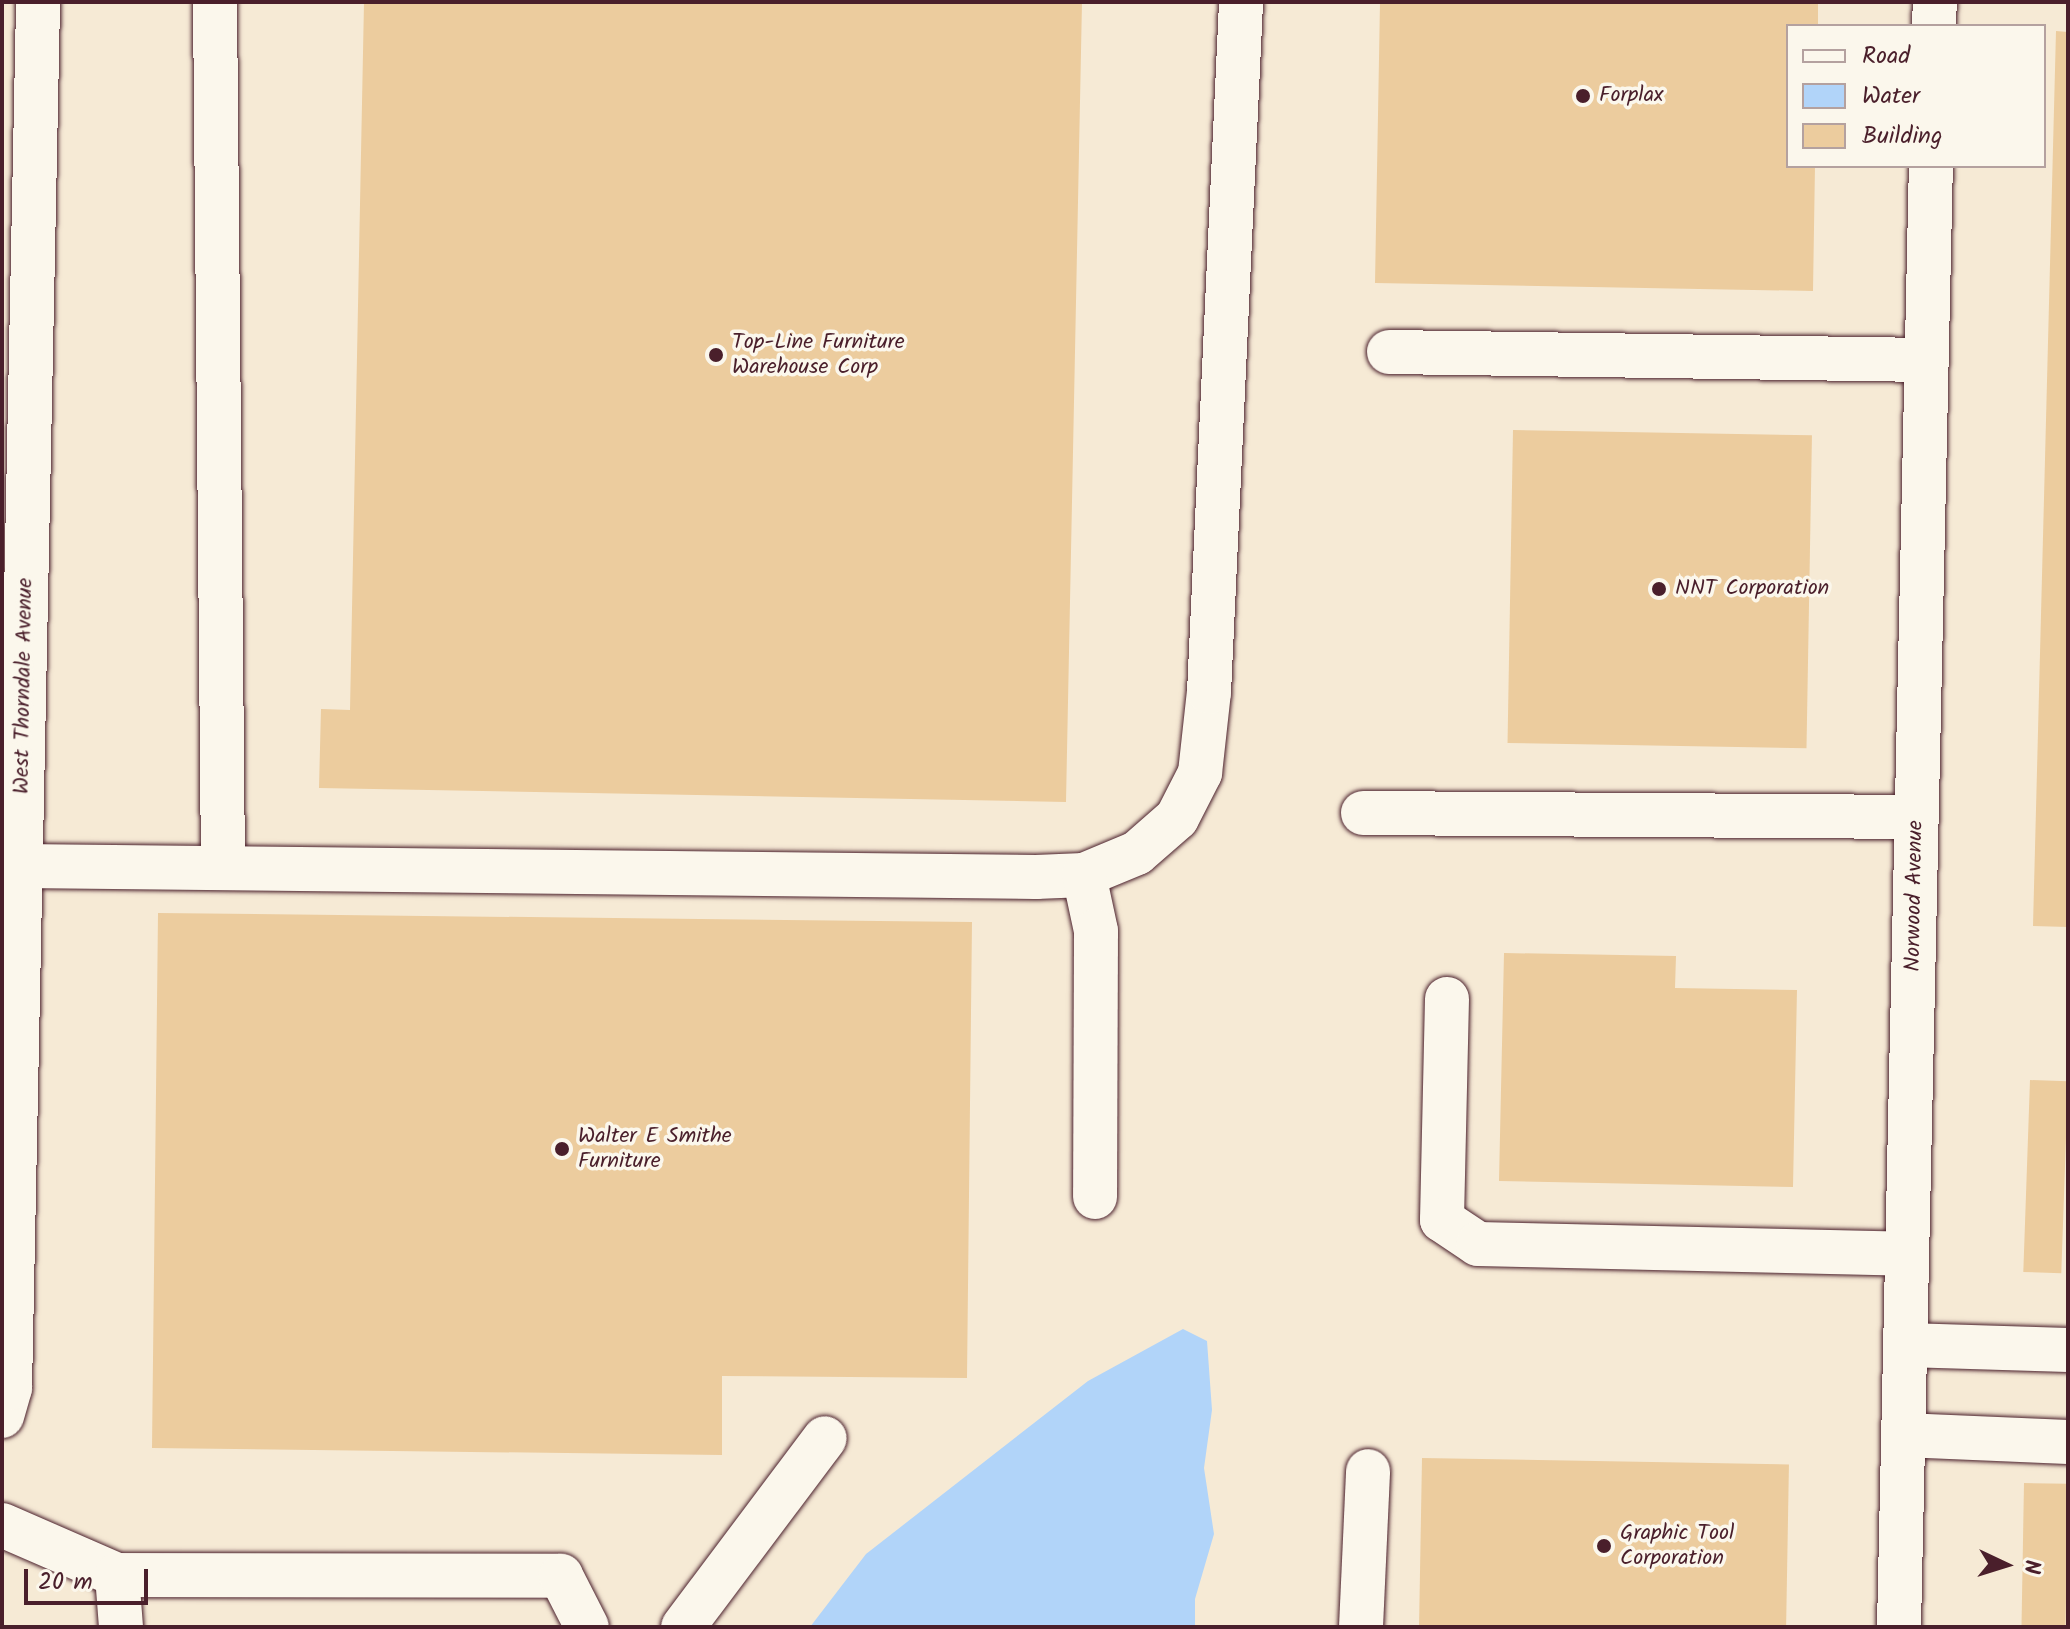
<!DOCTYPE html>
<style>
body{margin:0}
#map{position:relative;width:2070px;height:1629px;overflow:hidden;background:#fbf7ec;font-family:Kalam,sans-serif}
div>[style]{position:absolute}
.built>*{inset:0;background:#f6ead5}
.water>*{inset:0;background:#b1d4f9}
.building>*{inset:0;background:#eccc9e;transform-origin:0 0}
.roads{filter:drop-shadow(0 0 2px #4a1f2b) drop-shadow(0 0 2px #4a1f2b)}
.minor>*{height:44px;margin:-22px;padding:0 22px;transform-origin:22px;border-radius:22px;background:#fbf7ec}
.dots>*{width:22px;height:22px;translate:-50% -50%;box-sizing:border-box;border:4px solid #fbf7ec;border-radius:50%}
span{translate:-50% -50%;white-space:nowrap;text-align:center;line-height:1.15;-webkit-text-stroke:7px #fbf7ec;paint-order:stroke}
.poi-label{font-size:22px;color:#4a1f2b}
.left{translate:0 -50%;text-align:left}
.street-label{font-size:22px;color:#4a1f2b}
.frame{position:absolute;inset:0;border:4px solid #4a1f2b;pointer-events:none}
.legend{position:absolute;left:1786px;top:24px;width:260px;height:144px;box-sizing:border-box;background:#fbf7ec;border:2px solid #b4a19f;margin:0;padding:10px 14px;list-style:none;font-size:24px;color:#4a1f2b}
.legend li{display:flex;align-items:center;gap:16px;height:40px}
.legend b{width:40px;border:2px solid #b4a19f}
.north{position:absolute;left:1966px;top:1525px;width:80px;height:80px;-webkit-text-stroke:6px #fbf7ec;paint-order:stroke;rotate:94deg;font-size:22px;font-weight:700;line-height:32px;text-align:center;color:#4a1f2b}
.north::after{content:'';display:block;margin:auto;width:28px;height:36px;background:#4a1f2b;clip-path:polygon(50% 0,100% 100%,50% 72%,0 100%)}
.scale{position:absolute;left:24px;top:1569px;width:124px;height:36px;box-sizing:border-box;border:4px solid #4a1f2b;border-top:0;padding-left:10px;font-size:24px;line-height:28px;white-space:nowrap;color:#4a1f2b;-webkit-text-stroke:6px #fbf7ec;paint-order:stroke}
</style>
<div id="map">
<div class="built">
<div style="clip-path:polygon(evenodd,2px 2px,2068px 2px,2068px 1627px,2px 1627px,2px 2px,1788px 26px,2044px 26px,2044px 166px,1788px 166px,1788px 26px)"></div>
</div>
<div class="water">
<div style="clip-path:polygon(1183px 1329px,1207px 1341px,1212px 1410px,1204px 1468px,1214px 1534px,1195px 1599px,1195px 1627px,810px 1627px,866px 1554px,1088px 1381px)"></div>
</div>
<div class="building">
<div style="clip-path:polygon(364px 2px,1082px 2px,1066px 802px,319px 788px,321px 709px,350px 710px)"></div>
<div style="clip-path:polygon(1380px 2px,1818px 2px,1818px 26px,1788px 26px,1788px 166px,1815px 166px,1813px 291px,1375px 283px)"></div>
<div style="clip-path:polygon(2056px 31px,2068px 32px,2068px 927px,2033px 926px)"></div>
<div style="left:1513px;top:430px;width:299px;height:313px;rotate:1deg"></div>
<div style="clip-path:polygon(158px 913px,972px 922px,967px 1378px,722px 1376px,722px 1455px,152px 1448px)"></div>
<div style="clip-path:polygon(1504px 953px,1676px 956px,1675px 988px,1797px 990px,1793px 1187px,1499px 1181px)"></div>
<div style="left:2030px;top:1080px;width:38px;height:192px;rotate:2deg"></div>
<div style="left:1422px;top:1458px;width:367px;height:169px;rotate:1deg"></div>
<div style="left:2024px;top:1483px;width:44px;height:144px;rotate:1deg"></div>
</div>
<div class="roads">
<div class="minor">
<div style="left:215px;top:2px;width:866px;rotate:89.47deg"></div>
<div style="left:1934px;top:26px;width:24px;rotate:-88deg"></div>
<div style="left:1389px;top:352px;width:538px;rotate:0.85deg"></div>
<div style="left:1363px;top:813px;width:554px;rotate:0.41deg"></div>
<div style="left:20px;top:866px;width:1016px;rotate:0.62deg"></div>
<div style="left:1036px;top:877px;width:48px;rotate:-2.4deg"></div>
<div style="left:1084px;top:875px;width:57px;rotate:-22.5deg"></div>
<div style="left:1137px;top:853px;width:53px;rotate:-41.2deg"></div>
<div style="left:1177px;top:818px;width:51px;rotate:-62.9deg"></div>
<div style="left:1200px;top:773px;width:81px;rotate:-83.7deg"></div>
<div style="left:1209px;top:692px;width:691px;rotate:-87.34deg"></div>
<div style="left:1084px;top:875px;width:57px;rotate:77.9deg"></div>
<div style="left:1096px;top:931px;width:266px;rotate:90.2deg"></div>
<div style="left:1447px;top:999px;width:221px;rotate:91.3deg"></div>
<div style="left:1442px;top:1220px;width:43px;rotate:33.7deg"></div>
<div style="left:1478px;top:1244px;width:429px;rotate:1.3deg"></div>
<div style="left:1906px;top:1345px;width:162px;rotate:1.8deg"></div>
<div style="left:2px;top:1416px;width:29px;rotate:-74deg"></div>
<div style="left:10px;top:1388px;width:1386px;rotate:-88.84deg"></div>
<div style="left:1903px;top:1435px;width:165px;rotate:2.4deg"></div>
<div style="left:2px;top:1525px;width:125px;rotate:23.5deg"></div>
<div style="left:117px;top:1575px;width:52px;rotate:85.6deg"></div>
<div style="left:117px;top:1575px;width:444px;rotate:0.1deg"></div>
<div style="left:561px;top:1576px;width:57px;rotate:63deg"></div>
<div style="left:683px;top:1627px;width:236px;rotate:-53.1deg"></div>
<div style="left:1361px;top:1627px;width:156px;rotate:-87.4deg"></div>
<div style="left:1899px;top:1627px;width:1461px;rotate:-88.75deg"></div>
</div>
</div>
<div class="dots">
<div style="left:1583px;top:96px;background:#4a1f2b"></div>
<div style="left:716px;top:355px;background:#4a1f2b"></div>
<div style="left:1659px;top:589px;background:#4a1f2b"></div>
<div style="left:562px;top:1149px;background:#4a1f2b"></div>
<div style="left:1604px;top:1546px;background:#4a1f2b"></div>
</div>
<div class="poi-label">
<span class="left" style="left:1599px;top:96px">Forplax</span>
<span class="left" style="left:732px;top:355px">Top-Line Furniture<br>Warehouse Corp</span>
<span class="left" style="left:1675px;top:589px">NNT Corporation</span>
<span class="left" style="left:578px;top:1149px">Walter E Smithe<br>Furniture</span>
<span class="left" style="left:1620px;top:1546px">Graphic Tool<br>Corporation</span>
</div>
<div class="street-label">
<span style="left:24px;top:686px;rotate:-89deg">West Thorndale Avenue</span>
<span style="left:1915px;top:896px;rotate:-89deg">Norwood Avenue</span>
</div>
<div class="frame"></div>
<ul class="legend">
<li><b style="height:10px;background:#fbf7ec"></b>Road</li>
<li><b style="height:22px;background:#b1d4f9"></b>Water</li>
<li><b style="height:22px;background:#eccc9e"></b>Building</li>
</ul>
<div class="north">N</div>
<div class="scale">20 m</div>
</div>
